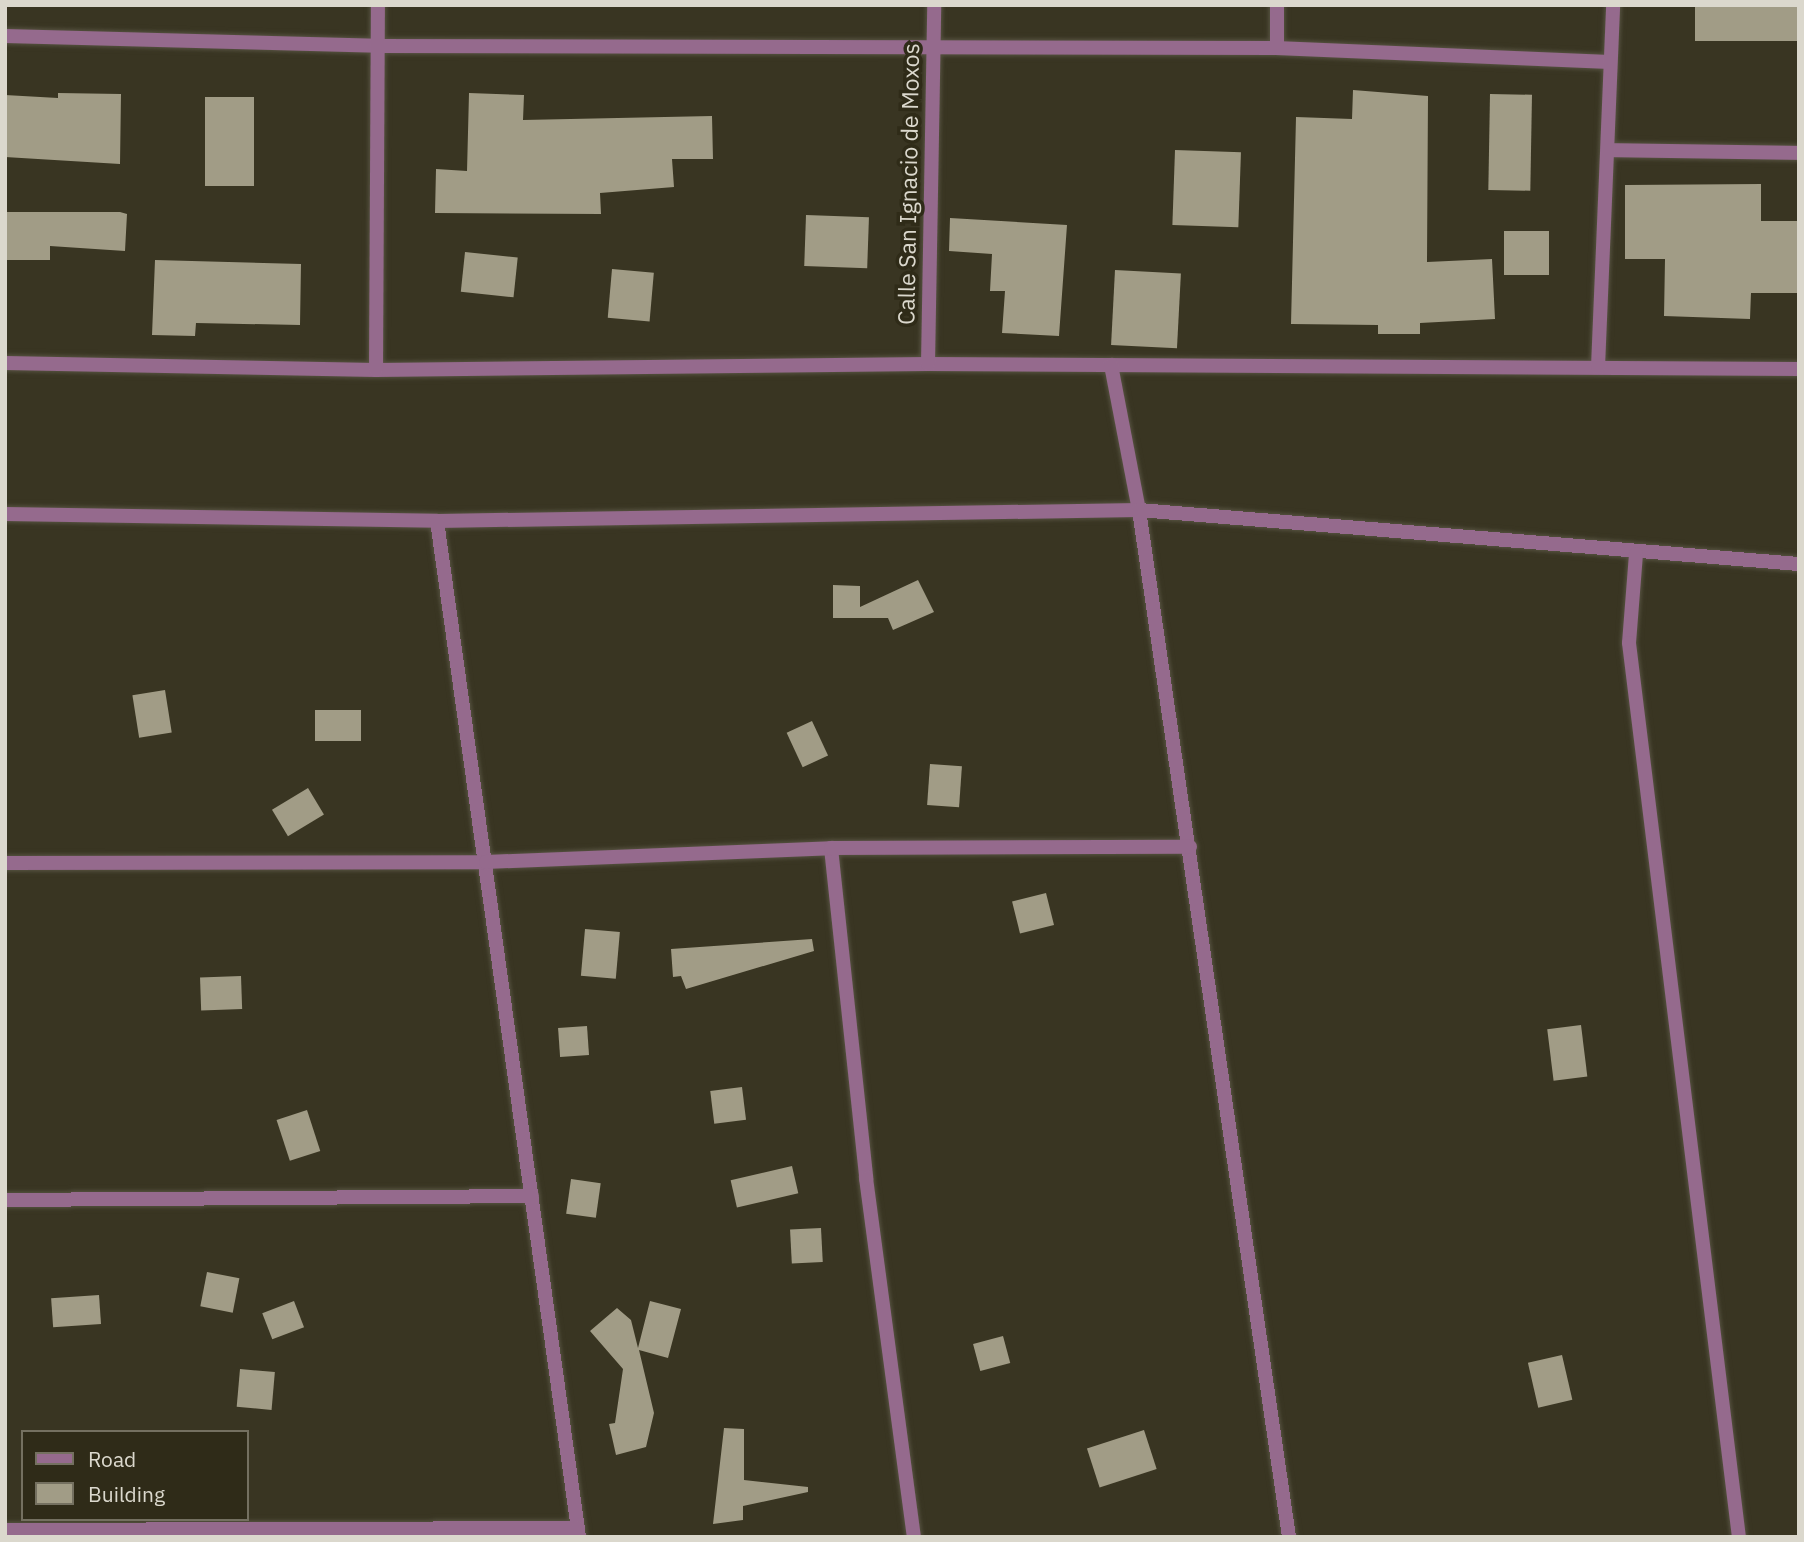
<!DOCTYPE html>
<style>
body{margin:0}
#map{position:relative;width:1804px;height:1542px;overflow:hidden;background:#393522;font-family:"IBM Plex Sans",sans-serif}
div>[style]{position:absolute}
.building>*{inset:0;background:#a19c86;transform-origin:0 0}
.roads{filter:drop-shadow(0 0 2px #565241) drop-shadow(0 0 2px #565241)}
.minor>*{height:14px;margin:-7px;padding:0 7px;transform-origin:7px;border-radius:7px;background:#956a8d}
span{translate:-50% -50%;white-space:nowrap;text-align:center;line-height:1.15;-webkit-text-stroke:7px #2f2b18;paint-order:stroke}
.street-label{font-size:23px;color:#dbd8cd}
.frame{position:absolute;inset:0;border:7px solid #dbd8cd;pointer-events:none}
.legend{position:absolute;left:21px;top:1430px;width:228px;height:91px;box-sizing:border-box;background:#2f2b18;border:2px solid #747060;margin:0;padding:9px 12px;list-style:none;font-size:21px;color:#dbd8cd}
.legend li{display:flex;align-items:center;gap:14px;height:35px}
.legend b{width:35px;border:2px solid #747060}
</style>
<div id="map">
<div class="building">
<div style="left:1695px;top:5px;width:104px;height:36px"></div>
<div style="clip-path:polygon(1353px 90px,1428px 96px,1427px 262px,1492px 259px,1495px 319px,1420px 323px,1420px 334px,1378px 334px,1378px 325px,1291px 324px,1296px 117px,1352px 119px)"></div>
<div style="clip-path:polygon(58px 93px,121px 94px,120px 164px,5px 157px,5px 95px,58px 98px)"></div>
<div style="clip-path:polygon(469px 93px,524px 95px,523px 120px,712px 116px,713px 159px,672px 159px,674px 187px,600px 193px,601px 214px,435px 213px,436px 169px,467px 171px)"></div>
<div style="left:1490px;top:94px;width:42px;height:96px;rotate:1deg"></div>
<div style="left:205px;top:97px;width:49px;height:89px"></div>
<div style="left:1175px;top:150px;width:66px;height:75px;rotate:2deg"></div>
<div style="clip-path:polygon(1761px 184px,1761px 221px,1799px 221px,1799px 293px,1751px 293px,1750px 319px,1664px 316px,1665px 259px,1625px 259px,1625px 185px)"></div>
<div style="clip-path:polygon(5px 212px,120px 212px,127px 214px,125px 251px,50px 246px,50px 260px,5px 260px)"></div>
<div style="left:806px;top:215px;width:63px;height:51px;rotate:2deg"></div>
<div style="clip-path:polygon(950px 218px,1067px 225px,1059px 336px,1002px 333px,1005px 291px,990px 291px,992px 254px,949px 251px)"></div>
<div style="left:1504px;top:231px;width:45px;height:44px"></div>
<div style="left:465px;top:252px;width:53px;height:40px;rotate:6deg"></div>
<div style="clip-path:polygon(155px 260px,301px 264px,300px 325px,196px 323px,195px 336px,152px 335px)"></div>
<div style="left:612px;top:269px;width:42px;height:49px;rotate:5deg"></div>
<div style="left:1115px;top:270px;width:66px;height:75px;rotate:3deg"></div>
<div style="clip-path:polygon(918px 580px,934px 612px,893px 630px,888px 618px,833px 618px,833px 585px,860px 586px,860px 607px)"></div>
<div style="left:165px;top:690px;width:43px;height:33px;rotate:81deg"></div>
<div style="left:315px;top:710px;width:46px;height:31px"></div>
<div style="left:812px;top:721px;width:38px;height:28px;rotate:65deg"></div>
<div style="left:930px;top:764px;width:32px;height:41px;rotate:4deg"></div>
<div style="left:308px;top:788px;width:31px;height:42px;rotate:59deg"></div>
<div style="left:1046px;top:893px;width:33px;height:35px;rotate:76deg"></div>
<div style="left:585px;top:929px;width:35px;height:47px;rotate:5deg"></div>
<div style="clip-path:polygon(812px 939px,814px 951px,686px 989px,681px 976px,673px 977px,671px 949px)"></div>
<div style="left:241px;top:976px;width:33px;height:41px;rotate:88deg"></div>
<div style="left:1581px;top:1025px;width:52px;height:34px;rotate:83deg"></div>
<div style="left:587px;top:1026px;width:29px;height:29px;rotate:86deg"></div>
<div style="left:742px;top:1087px;width:33px;height:32px;rotate:83deg"></div>
<div style="left:307px;top:1110px;width:43px;height:32px;rotate:72deg"></div>
<div style="left:792px;top:1166px;width:28px;height:63px;rotate:77deg"></div>
<div style="left:571px;top:1179px;width:30px;height:35px;rotate:8deg"></div>
<div style="left:821px;top:1228px;width:34px;height:31px;rotate:87deg"></div>
<div style="left:207px;top:1272px;width:33px;height:35px;rotate:11deg"></div>
<div style="left:99px;top:1295px;width:29px;height:48px;rotate:86deg"></div>
<div style="left:294px;top:1301px;width:28px;height:34px;rotate:69deg"></div>
<div style="clip-path:polygon(650px 1301px,681px 1309px,668px 1358px,639px 1350px,654px 1413px,646px 1447px,616px 1455px,609px 1424px,615px 1423px,623px 1369px,590px 1331px,617px 1308px,631px 1320px,638px 1348px)"></div>
<div style="left:1003px;top:1336px;width:28px;height:31px;rotate:75deg"></div>
<div style="left:1562px;top:1355px;width:46px;height:35px;rotate:77deg"></div>
<div style="left:240px;top:1369px;width:35px;height:38px;rotate:5deg"></div>
<div style="clip-path:polygon(724px 1428px,744px 1429px,744px 1480px,808px 1487px,808px 1492px,743px 1506px,743px 1520px,713px 1524px)"></div>
<div style="left:1144px;top:1430px;width:41px;height:60px;rotate:72deg"></div>
</div>
<div class="roads">
<div class="minor">
<div style="left:5px;top:36px;width:372px;rotate:1.5deg"></div>
<div style="left:377px;top:46px;width:900px;rotate:0.13deg"></div>
<div style="left:1277px;top:48px;width:332px;rotate:2.4deg"></div>
<div style="left:1277px;top:48px;width:43px;rotate:-90deg"></div>
<div style="left:1608px;top:150px;width:191px;rotate:0.9deg"></div>
<div style="left:5px;top:363px;width:371px;rotate:1.1deg"></div>
<div style="left:376px;top:370px;width:552px;rotate:-0.62deg"></div>
<div style="left:928px;top:364px;width:871px;rotate:0.33deg"></div>
<div style="left:928px;top:364px;width:359px;rotate:-89deg"></div>
<div style="left:1111px;top:365px;width:148px;rotate:79.1deg"></div>
<div style="left:1139px;top:510px;width:662px;rotate:4.68deg"></div>
<div style="left:1598px;top:367px;width:362px;rotate:-87.6deg"></div>
<div style="left:376px;top:370px;width:365px;rotate:-89.7deg"></div>
<div style="left:5px;top:514px;width:432px;rotate:0.9deg"></div>
<div style="left:437px;top:521px;width:702px;rotate:-0.9deg"></div>
<div style="left:1139px;top:510px;width:1038px;rotate:81.69deg"></div>
<div style="left:437px;top:521px;width:1026px;rotate:82.04deg"></div>
<div style="left:1636px;top:554px;width:89px;rotate:94.5deg"></div>
<div style="left:1629px;top:643px;width:901px;rotate:82.99deg"></div>
<div style="left:831px;top:848px;width:332px;rotate:83.9deg"></div>
<div style="left:866px;top:1178px;width:362px;rotate:82.4deg"></div>
<div style="left:5px;top:863px;width:481px;rotate:-0.1deg"></div>
<div style="left:486px;top:862px;width:345px;rotate:-2.3deg"></div>
<div style="left:831px;top:848px;width:359px;rotate:-0.2deg"></div>
<div style="left:5px;top:1200px;width:527px;rotate:-0.43deg"></div>
<div style="left:5px;top:1530px;width:573px;rotate:-0.2deg"></div>
</div>
</div>
<div class="street-label">
<span style="left:908px;top:184px;rotate:-89deg">Calle San Ignacio de Moxos</span>
</div>
<div class="frame"></div>
<ul class="legend">
<li><b style="height:9px;background:#956a8d"></b>Road</li>
<li><b style="height:19px;background:#a19c86"></b>Building</li>
</ul>
</div>
